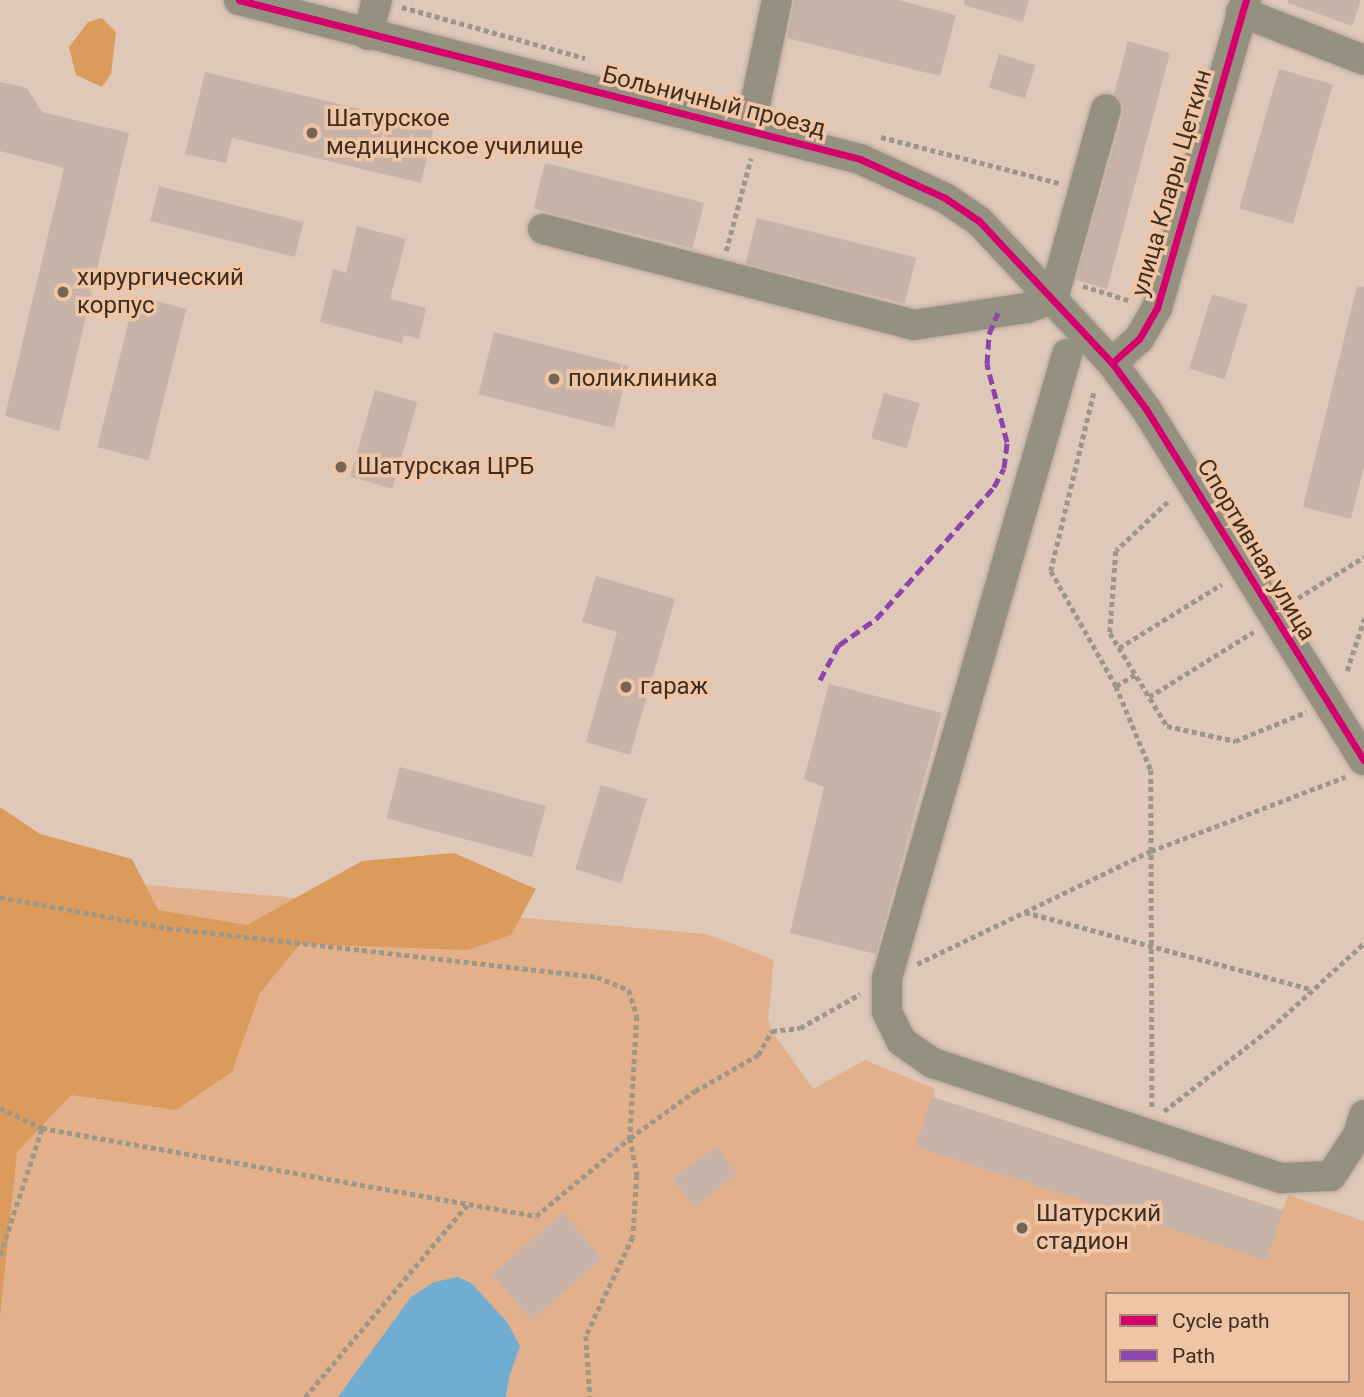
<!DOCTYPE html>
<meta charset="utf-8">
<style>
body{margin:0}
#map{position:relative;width:1364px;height:1397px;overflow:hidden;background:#dfc8b7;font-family:Roboto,sans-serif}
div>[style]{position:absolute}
.green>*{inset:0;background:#e2b18c}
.forest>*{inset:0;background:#db9b5c}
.water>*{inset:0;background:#70add0}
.building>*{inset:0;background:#c7b3a8;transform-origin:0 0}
.path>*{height:4.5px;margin-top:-2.25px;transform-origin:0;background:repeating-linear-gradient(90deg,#9e9788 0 5px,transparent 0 8.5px)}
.roads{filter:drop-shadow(0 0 2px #b8a799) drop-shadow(0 0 2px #b8a799)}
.minor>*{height:30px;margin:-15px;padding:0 15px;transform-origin:15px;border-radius:15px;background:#949180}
.quiet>*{height:5px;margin-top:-2.5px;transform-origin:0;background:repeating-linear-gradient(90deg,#8e44ad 0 10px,transparent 0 15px)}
.cycleway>*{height:7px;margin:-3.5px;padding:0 3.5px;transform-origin:3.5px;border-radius:3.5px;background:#d6006c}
.dots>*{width:19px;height:19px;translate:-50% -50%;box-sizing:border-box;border:4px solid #f0c5a6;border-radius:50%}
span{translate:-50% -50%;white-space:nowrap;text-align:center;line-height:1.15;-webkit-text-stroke:7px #f0c5a6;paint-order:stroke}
.street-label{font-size:24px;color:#3e2e21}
.poi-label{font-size:24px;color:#3e2e21}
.left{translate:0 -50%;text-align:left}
.legend{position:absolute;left:1105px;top:1292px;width:245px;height:91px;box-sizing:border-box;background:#f0c5a6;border:2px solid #a98971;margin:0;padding:9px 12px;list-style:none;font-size:21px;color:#3e2e21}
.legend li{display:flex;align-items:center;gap:14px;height:35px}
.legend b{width:35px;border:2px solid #a98971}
</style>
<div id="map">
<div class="green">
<div style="clip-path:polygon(evenodd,0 872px,707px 934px,774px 960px,768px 1019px,772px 1031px,813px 1089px,865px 1060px,935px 1089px,933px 1097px,1282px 1210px,1288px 1195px,1364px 1221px,1364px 1397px,0 1397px,0 872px,1107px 1294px,1348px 1294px,1348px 1381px,1107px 1381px,1107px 1294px)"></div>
</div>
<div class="forest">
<div style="clip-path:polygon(102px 18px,116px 32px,111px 74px,102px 87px,76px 75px,69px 47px,88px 22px)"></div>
<div style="clip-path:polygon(0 807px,40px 834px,132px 859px,158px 910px,247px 925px,362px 861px,454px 853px,536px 889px,511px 935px,468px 950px,300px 944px,260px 993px,232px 1072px,176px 1110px,71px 1095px,17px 1152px,0 1317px)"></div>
</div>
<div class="water">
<div style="clip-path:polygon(458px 1277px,471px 1283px,507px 1322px,520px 1346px,509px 1377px,506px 1397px,338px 1397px,411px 1297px,434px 1282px)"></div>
</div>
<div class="building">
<div style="clip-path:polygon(795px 0,897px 0,956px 15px,940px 76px,787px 38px)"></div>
<div style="clip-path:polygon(965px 0,1029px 0,1023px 22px,964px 5px)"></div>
<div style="clip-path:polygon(1288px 0,1361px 0,1352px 26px,1288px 3px)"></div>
<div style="clip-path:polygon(1128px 41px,1170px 53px,1107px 289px,1076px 280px,1123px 114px,1123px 104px,1114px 94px)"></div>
<div style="left:999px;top:54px;width:38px;height:35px;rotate:17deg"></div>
<div style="left:1279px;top:69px;width:56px;height:145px;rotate:16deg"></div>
<div style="clip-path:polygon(205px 72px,434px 127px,421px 183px,232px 138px,226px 163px,185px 154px)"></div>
<div style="clip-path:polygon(0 82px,27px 88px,42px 112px,129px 133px,59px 431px,5px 416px,64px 168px,0 151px)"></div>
<div style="left:545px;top:163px;width:164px;height:47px;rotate:14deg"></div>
<div style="left:159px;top:186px;width:149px;height:36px;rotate:14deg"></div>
<div style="left:757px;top:218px;width:164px;height:47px;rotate:14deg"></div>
<div style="clip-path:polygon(357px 226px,406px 239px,390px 299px,426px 308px,419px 339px,404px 335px,402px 343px,320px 322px,333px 269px,346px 273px)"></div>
<div style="clip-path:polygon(1357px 286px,1364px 287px,1364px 467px,1351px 519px,1303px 507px)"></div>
<div style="left:1212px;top:294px;width:37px;height:78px;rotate:17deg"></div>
<div style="left:135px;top:296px;width:53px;height:156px;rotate:14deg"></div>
<div style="left:494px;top:332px;width:139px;height:64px;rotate:14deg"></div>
<div style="left:375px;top:390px;width:44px;height:90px;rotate:16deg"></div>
<div style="left:884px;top:393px;width:37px;height:47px;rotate:16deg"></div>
<div style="clip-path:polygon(596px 576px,675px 599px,630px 755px,586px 742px,617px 632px,582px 622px)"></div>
<div style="clip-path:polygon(829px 684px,942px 713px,876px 954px,790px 933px,824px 787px,804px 779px)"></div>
<div style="left:400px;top:767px;width:151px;height:53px;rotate:15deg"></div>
<div style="left:601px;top:785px;width:48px;height:88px;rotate:17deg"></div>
<div style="left:932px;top:1097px;width:369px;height:52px;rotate:18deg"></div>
<div style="left:716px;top:1146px;width:35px;height:54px;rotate:53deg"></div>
<div style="left:563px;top:1213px;width:60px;height:94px;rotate:49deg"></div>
</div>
<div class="path">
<div style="left:402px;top:7px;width:190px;rotate:15.6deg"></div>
<div style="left:881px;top:137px;width:184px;rotate:14.5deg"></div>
<div style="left:726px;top:251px;width:96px;rotate:-75deg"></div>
<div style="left:1083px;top:286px;width:50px;rotate:17.4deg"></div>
<div style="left:1094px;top:393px;width:183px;rotate:103.6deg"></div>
<div style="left:1051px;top:571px;width:132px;rotate:60.5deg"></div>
<div style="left:1116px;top:686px;width:91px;rotate:67.4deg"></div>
<div style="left:1151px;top:770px;width:339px;rotate:89.8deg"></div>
<div style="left:1168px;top:502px;width:71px;rotate:136.7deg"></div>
<div style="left:1116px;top:551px;width:82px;rotate:94.2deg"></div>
<div style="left:1110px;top:633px;width:109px;rotate:58.5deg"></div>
<div style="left:1167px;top:726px;width:70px;rotate:12.4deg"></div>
<div style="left:1235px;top:741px;width:77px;rotate:-22.2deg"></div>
<div style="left:1298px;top:598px;width:78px;rotate:-31.8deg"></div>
<div style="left:1119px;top:648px;width:121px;rotate:-31.9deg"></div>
<div style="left:1347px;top:671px;width:55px;rotate:-71.9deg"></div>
<div style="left:1116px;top:686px;width:23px;rotate:-31deg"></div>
<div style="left:1149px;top:697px;width:123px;rotate:-32deg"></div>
<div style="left:0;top:897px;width:171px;rotate:10.5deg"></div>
<div style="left:168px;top:928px;width:432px;rotate:6.5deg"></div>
<div style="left:597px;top:977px;width:35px;rotate:22deg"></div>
<div style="left:629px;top:990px;width:27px;rotate:73deg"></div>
<div style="left:637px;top:1016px;width:122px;rotate:93.3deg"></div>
<div style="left:630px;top:1138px;width:38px;rotate:79deg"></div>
<div style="left:637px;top:1175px;width:62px;rotate:93.7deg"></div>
<div style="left:633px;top:1237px;width:110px;rotate:115.4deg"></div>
<div style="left:586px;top:1336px;width:61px;rotate:86.2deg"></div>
<div style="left:1025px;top:912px;width:295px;rotate:15.1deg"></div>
<div style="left:917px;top:964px;width:260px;rotate:-25.8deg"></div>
<div style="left:1151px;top:851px;width:208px;rotate:-20.9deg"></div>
<div style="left:0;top:1108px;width:47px;rotate:25.5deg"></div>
<div style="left:42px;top:1128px;width:502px;rotate:10.1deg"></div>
<div style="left:536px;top:1216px;width:122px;rotate:-39.7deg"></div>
<div style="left:630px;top:1138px;width:80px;rotate:-35.9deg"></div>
<div style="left:695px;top:1091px;width:73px;rotate:-29.7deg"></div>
<div style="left:758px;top:1055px;width:28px;rotate:-60deg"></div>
<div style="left:772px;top:1031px;width:28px;rotate:-6deg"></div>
<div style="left:800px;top:1028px;width:69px;rotate:-29.5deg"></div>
<div style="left:1164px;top:1111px;width:135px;rotate:-37.8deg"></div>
<div style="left:1271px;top:1028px;width:126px;rotate:-42.4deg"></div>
<div style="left:0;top:1255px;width:134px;rotate:-71.7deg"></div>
<div style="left:305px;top:1397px;width:251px;rotate:-49.8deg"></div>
</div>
<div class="roads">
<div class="minor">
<div style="left:239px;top:0;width:641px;rotate:14.36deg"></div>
<div style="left:860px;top:159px;width:94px;rotate:24.6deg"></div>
<div style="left:945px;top:198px;width:41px;rotate:34.1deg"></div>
<div style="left:979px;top:221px;width:195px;rotate:46.9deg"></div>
<div style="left:1112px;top:363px;width:57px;rotate:53.5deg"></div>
<div style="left:1146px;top:409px;width:413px;rotate:58.2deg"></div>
<div style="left:1241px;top:12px;width:132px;rotate:21.3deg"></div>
<div style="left:368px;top:35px;width:36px;rotate:-76deg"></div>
<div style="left:756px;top:131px;width:26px;rotate:-92deg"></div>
<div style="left:755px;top:105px;width:107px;rotate:-78.2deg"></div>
<div style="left:543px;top:229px;width:383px;rotate:14.5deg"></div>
<div style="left:914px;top:325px;width:114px;rotate:-8.6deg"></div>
<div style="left:1027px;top:308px;width:28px;rotate:-19deg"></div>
<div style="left:1053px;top:299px;width:197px;rotate:-74.4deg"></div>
<div style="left:1067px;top:354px;width:649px;rotate:106.09deg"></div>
<div style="left:887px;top:978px;width:34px;rotate:90deg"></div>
<div style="left:887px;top:1012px;width:32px;rotate:64deg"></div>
<div style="left:901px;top:1041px;width:39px;rotate:35deg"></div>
<div style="left:933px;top:1063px;width:367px;rotate:18.3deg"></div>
<div style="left:1281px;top:1178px;width:50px;rotate:-2.3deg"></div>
<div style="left:1331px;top:1176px;width:49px;rotate:-56.6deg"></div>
<div style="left:1358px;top:1135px;width:21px;rotate:-73deg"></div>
<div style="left:1112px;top:363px;width:36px;rotate:-42deg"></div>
<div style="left:1139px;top:339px;width:36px;rotate:-60deg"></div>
<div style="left:1157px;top:308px;width:321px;rotate:-73.9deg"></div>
</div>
</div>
<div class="quiet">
<div style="left:820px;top:680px;width:40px;rotate:-62deg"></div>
<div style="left:839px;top:645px;width:45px;rotate:-35.1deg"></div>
<div style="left:876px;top:619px;width:177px;rotate:-48.2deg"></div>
<div style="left:994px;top:487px;width:21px;rotate:-62deg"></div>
<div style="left:1004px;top:468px;width:26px;rotate:-83deg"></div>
<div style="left:1007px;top:442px;width:81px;rotate:-104.4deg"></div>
<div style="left:987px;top:364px;width:30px;rotate:-86deg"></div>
<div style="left:989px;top:334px;width:23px;rotate:-67deg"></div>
</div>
<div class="cycleway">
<div style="left:239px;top:0;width:641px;rotate:14.36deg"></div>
<div style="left:860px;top:159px;width:94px;rotate:24.6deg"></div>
<div style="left:945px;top:198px;width:41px;rotate:34.1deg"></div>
<div style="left:979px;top:221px;width:195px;rotate:46.9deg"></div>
<div style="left:1112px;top:363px;width:57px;rotate:53.5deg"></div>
<div style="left:1146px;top:409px;width:413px;rotate:58.2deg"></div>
<div style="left:1112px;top:363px;width:36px;rotate:-42deg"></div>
<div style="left:1139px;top:339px;width:36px;rotate:-60deg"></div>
<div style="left:1157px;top:308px;width:321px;rotate:-73.9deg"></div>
</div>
<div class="dots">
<div style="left:312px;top:133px;background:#766456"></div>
<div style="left:63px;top:292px;background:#766456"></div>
<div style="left:554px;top:379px;background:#766456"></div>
<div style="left:341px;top:467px;background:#766456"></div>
<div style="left:626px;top:687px;background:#766456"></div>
<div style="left:1022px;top:1228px;background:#766456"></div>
</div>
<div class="street-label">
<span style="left:714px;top:102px;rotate:14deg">Больничный проезд</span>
<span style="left:1172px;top:183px;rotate:-74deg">улица Клары Цеткин</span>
<span style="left:1256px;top:550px;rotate:59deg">Спортивная улица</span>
</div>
<div class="poi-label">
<span class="left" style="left:326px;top:133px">Шатурское<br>медицинское училище</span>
<span class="left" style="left:77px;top:292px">хирургический<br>корпус</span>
<span class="left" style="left:568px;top:379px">поликлиника</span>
<span class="left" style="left:357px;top:467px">Шатурская ЦРБ</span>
<span class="left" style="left:640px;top:687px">гараж</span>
<span class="left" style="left:1036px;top:1228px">Шатурский<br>стадион</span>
</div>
<ul class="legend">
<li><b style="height:9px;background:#d6006c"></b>Cycle path</li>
<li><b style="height:9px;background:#8e44ad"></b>Path</li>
</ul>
</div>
